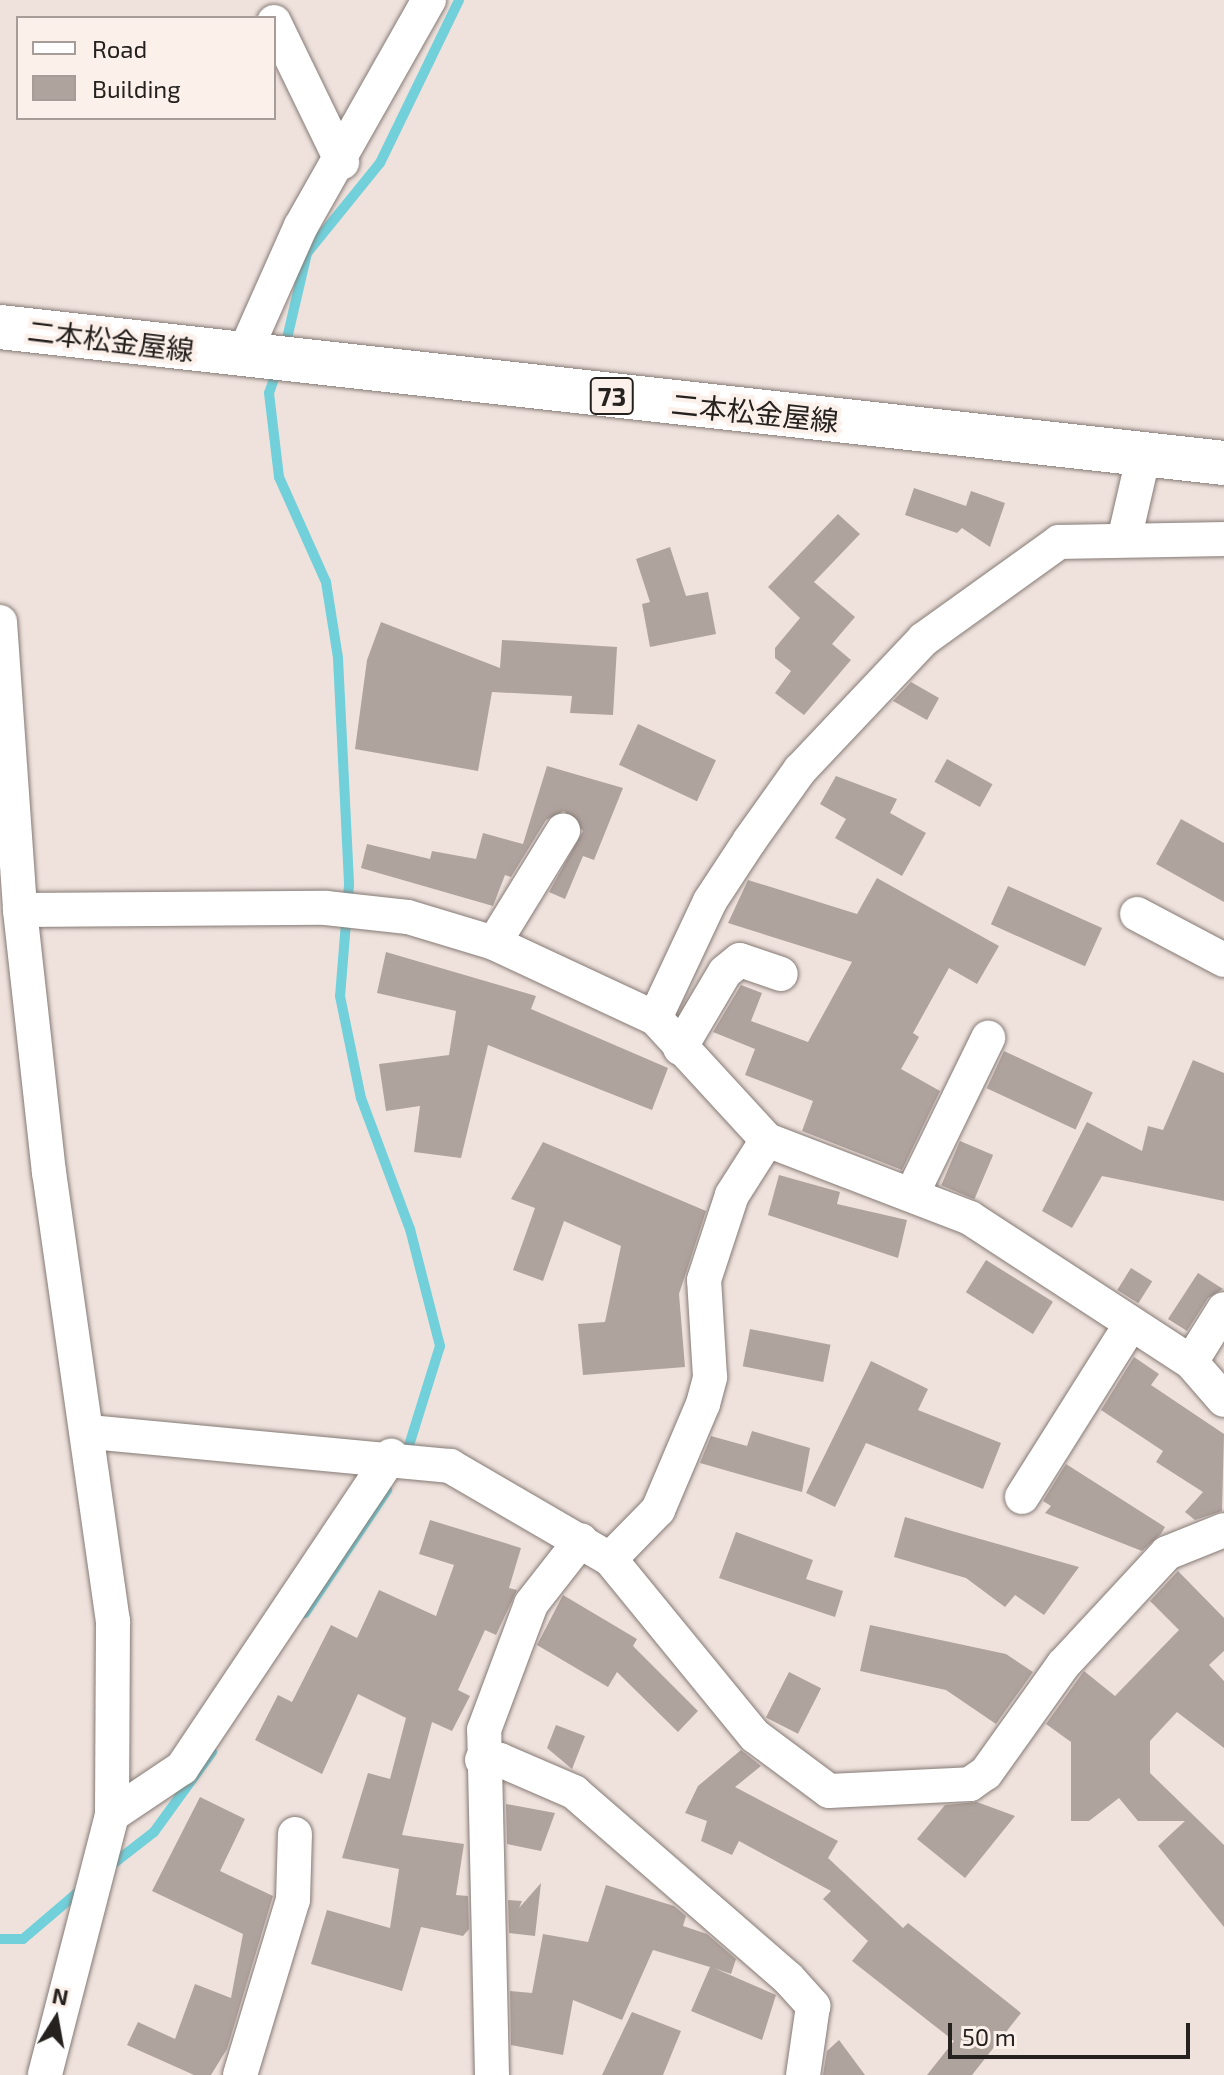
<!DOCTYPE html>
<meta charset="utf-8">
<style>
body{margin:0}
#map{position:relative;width:1224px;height:2075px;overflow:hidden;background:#efe2dd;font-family:"Exo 2","Noto Sans JP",sans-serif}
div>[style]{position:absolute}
.stream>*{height:10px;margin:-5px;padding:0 5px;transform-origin:5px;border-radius:5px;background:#71d0da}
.building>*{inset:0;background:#afa39e;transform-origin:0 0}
.roads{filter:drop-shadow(0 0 2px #857a75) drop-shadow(0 0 2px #857a75)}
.minor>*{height:34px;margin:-17px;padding:0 17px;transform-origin:17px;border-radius:17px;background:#fff}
.major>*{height:44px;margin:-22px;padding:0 22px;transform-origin:22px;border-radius:22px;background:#fff}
span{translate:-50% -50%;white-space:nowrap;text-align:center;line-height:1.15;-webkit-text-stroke:8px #fcf0ea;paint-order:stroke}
.shield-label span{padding:2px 6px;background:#fcf0ea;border:2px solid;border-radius:6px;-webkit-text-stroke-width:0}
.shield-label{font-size:26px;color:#25211f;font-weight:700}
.street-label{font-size:28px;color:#25211f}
.legend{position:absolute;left:16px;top:16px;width:260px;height:104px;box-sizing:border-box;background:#fcf0ea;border:2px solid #a69d99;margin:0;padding:10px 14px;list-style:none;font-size:24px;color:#25211f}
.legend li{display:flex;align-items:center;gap:16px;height:40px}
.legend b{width:40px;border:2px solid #a69d99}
.north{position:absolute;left:16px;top:1979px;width:80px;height:80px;-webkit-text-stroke:6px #fcf0ea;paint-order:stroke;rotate:11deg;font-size:22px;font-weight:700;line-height:32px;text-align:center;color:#25211f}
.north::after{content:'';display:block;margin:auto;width:28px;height:36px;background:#25211f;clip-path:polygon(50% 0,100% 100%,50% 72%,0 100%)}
.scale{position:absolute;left:948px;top:2023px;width:242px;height:36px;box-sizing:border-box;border:4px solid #25211f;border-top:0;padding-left:10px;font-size:24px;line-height:28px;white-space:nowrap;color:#25211f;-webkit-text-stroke:6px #fcf0ea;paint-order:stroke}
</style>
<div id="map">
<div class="stream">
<div style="left:285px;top:347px;width:97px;rotate:-76.8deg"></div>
<div style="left:307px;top:253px;width:116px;rotate:-51deg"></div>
<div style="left:380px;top:163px;width:181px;rotate:-64.1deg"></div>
<div style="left:277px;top:370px;width:24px;rotate:109deg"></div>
<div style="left:269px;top:393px;width:85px;rotate:83.2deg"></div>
<div style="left:279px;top:477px;width:115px;rotate:65.9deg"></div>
<div style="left:326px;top:582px;width:77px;rotate:81deg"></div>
<div style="left:338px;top:658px;width:227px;rotate:87.2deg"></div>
<div style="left:349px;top:885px;width:111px;rotate:94.6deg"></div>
<div style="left:340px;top:996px;width:104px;rotate:78.4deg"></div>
<div style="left:361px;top:1098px;width:140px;rotate:69.5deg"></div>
<div style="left:410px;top:1229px;width:121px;rotate:75.6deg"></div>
<div style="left:440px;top:1346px;width:114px;rotate:107.3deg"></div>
<div style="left:305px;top:1613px;width:148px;rotate:-56.3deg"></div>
<div style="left:109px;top:1867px;width:57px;rotate:-37.9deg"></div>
<div style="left:154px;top:1832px;width:99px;rotate:-54.1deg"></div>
<div style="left:0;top:1939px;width:23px"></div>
<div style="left:23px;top:1939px;width:80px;rotate:-40.4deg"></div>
</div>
<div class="building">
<div style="clip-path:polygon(914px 488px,966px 506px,971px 491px,1005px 503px,990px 547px,962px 528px,957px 533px,905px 515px)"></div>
<div style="clip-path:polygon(838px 514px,860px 534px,814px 582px,855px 617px,832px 644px,851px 660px,804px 715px,775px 693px,791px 671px,775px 658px,775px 648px,800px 618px,768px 587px)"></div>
<div style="clip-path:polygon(670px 547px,686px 596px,708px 592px,716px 634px,650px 647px,642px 604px,650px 602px,636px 559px)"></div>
<div style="clip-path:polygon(381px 622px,500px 668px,502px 640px,617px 647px,613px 715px,570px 713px,572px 696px,492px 692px,478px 771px,355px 749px,367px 660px)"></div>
<div style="clip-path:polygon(911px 682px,939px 698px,927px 720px,893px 701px)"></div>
<div style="left:638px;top:724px;width:86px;height:45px;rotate:25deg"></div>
<div style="left:947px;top:759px;width:52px;height:26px;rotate:29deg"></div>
<div style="clip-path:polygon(547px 766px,623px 788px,594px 860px,583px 856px,565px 899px,549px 892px,583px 831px,564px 811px,546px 820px,511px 877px,505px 875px,493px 906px,361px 868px,367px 844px,430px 859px,432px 851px,476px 859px,483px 833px,523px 844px)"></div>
<div style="clip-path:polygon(836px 776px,897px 799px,890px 813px,926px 833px,902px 876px,835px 838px,846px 819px,820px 804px)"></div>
<div style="clip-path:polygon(1181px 819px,1224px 843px,1224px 902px,1156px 864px)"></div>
<div style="clip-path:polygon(877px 878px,999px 946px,977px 984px,949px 968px,913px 1033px,919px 1037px,901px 1069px,940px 1091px,902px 1170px,802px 1131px,813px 1101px,745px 1075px,755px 1049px,713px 1032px,741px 985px,762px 993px,751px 1021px,808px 1042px,852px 962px,728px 923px,748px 880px,857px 914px)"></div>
<div style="left:1008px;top:886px;width:103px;height:42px;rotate:24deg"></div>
<div style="clip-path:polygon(386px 952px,536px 996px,531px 1009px,668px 1068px,652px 1110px,488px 1045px,461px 1158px,414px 1152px,420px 1106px,386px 1111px,379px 1064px,449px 1055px,456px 1011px,377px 993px)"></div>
<div style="left:1004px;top:1051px;width:98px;height:41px;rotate:25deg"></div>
<div style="clip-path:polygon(1193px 1060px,1224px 1073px,1224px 1201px,1102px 1176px,1072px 1228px,1042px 1211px,1087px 1122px,1142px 1151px,1148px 1126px,1163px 1130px)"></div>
<div style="left:960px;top:1141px;width:36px;height:48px;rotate:23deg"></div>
<div style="clip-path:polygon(543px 1142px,706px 1211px,679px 1294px,685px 1367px,583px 1375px,578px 1324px,605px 1322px,621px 1246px,564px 1221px,543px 1281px,513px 1270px,535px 1208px,511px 1199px)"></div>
<div style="clip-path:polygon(779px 1175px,840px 1192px,837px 1204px,907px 1220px,898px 1258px,768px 1215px)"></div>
<div style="left:986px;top:1260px;width:79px;height:38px;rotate:32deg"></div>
<div style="left:1131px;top:1268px;width:25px;height:26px;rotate:32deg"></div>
<div style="clip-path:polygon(1198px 1273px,1223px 1289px,1208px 1298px,1187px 1331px,1168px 1319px)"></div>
<div style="left:750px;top:1329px;width:82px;height:38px;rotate:11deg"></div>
<div style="clip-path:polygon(1134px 1357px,1159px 1374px,1151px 1385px,1224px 1434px,1222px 1511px,1195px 1520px,1185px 1512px,1203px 1492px,1156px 1462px,1163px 1451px,1101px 1410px)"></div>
<div style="clip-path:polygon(871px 1361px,928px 1389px,918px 1410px,1001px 1443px,983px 1489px,866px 1443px,835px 1507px,806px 1493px)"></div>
<div style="clip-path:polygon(752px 1431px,810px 1448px,802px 1492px,700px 1463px,711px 1436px,747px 1446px)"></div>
<div style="clip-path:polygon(1066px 1464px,1165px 1527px,1161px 1534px,1142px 1551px,1045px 1513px,1051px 1506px,1043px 1501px)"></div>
<div style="clip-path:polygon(905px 1517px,952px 1531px,1079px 1567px,1044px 1615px,1015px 1595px,1005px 1607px,966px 1578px,894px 1557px)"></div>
<div style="clip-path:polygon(430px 1520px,521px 1548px,509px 1588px,517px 1590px,496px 1635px,485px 1630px,458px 1690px,470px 1696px,452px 1731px,432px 1722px,402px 1835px,464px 1844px,456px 1895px,468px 1896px,469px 1929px,463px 1936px,421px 1927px,402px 1991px,311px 1964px,327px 1910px,390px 1928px,399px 1869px,342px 1858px,368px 1773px,390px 1779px,406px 1718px,358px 1694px,322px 1774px,255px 1740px,278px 1695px,292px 1702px,331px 1625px,357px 1638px,379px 1590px,436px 1616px,454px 1565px,419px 1554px)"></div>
<div style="clip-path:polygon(736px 1532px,813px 1560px,806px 1579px,843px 1591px,835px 1617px,719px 1578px)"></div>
<div style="clip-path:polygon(1178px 1571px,1224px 1618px,1224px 1651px,1209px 1665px,1224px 1681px,1224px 1748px,1177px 1712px,1150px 1741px,1150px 1773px,1224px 1845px,1224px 1927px,1158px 1846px,1185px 1821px,1138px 1821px,1119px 1798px,1089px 1821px,1071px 1821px,1071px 1742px,1046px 1724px,1084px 1671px,1115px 1696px,1179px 1630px,1150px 1601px)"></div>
<div style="clip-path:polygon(563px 1595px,637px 1639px,633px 1646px,698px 1711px,678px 1732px,617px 1672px,608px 1687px,537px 1645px)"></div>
<div style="clip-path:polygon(870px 1625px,1006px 1654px,1033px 1672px,996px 1724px,946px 1690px,860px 1671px)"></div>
<div style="left:789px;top:1672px;width:36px;height:51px;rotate:27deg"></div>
<div style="clip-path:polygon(556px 1725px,585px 1736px,572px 1769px,547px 1748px)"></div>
<div style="clip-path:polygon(741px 1750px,761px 1766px,735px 1787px,838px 1841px,828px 1858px,903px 1928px,908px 1923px,1021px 2013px,972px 2075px,927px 2075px,954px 2041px,852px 1961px,868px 1941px,823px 1899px,831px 1891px,739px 1841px,732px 1855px,701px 1841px,707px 1821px,685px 1813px,698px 1786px)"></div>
<div style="clip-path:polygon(200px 1797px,245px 1819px,220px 1871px,273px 1896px,227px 2049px,211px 2075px,194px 2075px,127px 2045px,138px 2022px,175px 2039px,195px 1984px,231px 1998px,243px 1934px,152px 1891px)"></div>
<div style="clip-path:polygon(977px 1802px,1015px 1816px,965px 1878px,917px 1839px,945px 1805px)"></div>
<div style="clip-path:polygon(506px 1804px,555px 1813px,541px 1851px,507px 1844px)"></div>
<div style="clip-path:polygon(541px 1883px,535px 1936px,509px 1933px,508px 1900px,522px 1901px,519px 1908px)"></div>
<div style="clip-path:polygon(606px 1885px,674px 1906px,686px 1916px,683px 1926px,707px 1934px,736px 1959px,731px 1974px,714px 1968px,776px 1995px,762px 2040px,691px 2011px,710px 1967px,653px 1950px,622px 2020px,573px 2000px,563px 2055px,511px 2045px,510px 1991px,532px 1993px,543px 1934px,588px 1942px)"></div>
<div style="clip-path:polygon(632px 2012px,681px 2031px,663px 2075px,602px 2075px)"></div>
<div style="clip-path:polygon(839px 2040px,865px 2075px,823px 2075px,827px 2051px)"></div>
</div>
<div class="roads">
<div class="minor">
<div style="left:274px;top:22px;width:156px;rotate:64.1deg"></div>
<div style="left:243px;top:356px;width:142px;rotate:-66deg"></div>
<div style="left:301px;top:226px;width:260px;rotate:-60.5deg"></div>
<div style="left:1125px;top:536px;width:84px;rotate:-77deg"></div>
<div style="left:0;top:622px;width:289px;rotate:86deg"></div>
<div style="left:20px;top:910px;width:264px;rotate:83.7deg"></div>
<div style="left:49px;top:1172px;width:454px;rotate:81.9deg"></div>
<div style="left:113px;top:1621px;width:194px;rotate:90.3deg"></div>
<div style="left:112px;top:1815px;width:268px;rotate:104.5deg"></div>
<div style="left:20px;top:910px;width:306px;rotate:-0.4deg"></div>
<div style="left:326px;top:908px;width:82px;rotate:6.3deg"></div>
<div style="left:408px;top:917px;width:90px;rotate:16.8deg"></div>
<div style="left:494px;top:943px;width:178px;rotate:25deg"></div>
<div style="left:655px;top:1018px;width:166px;rotate:47.4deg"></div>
<div style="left:767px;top:1140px;width:217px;rotate:21deg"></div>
<div style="left:970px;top:1218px;width:264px;rotate:33.1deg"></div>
<div style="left:1191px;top:1362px;width:62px;rotate:-58.1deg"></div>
<div style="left:1137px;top:914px;width:98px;rotate:27.9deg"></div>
<div style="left:494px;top:943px;width:132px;rotate:-58.4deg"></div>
<div style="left:655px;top:1018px;width:129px;rotate:-64.8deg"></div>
<div style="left:710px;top:901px;width:73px;rotate:-56.7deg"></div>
<div style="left:750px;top:840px;width:86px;rotate:-54.5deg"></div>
<div style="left:800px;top:770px;width:180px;rotate:-46.6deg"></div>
<div style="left:924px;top:639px;width:166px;rotate:-35.7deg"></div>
<div style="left:1059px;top:542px;width:165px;rotate:-1deg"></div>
<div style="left:680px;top:1048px;width:88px;rotate:-59.4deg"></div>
<div style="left:725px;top:972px;width:19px;rotate:-39deg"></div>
<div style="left:740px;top:960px;width:43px;rotate:18.9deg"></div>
<div style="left:912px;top:1194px;width:174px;rotate:-64deg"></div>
<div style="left:1191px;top:1362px;width:50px;rotate:49deg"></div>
<div style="left:90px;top:1432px;width:362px;rotate:5.4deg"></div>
<div style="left:450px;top:1466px;width:185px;rotate:30.2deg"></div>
<div style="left:610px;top:1559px;width:229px;rotate:50.7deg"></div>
<div style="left:755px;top:1736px;width:92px;rotate:36.6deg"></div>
<div style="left:829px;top:1791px;width:141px;rotate:-2.8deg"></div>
<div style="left:970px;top:1784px;width:19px;rotate:-35deg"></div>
<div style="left:986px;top:1773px;width:133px;rotate:-54.5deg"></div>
<div style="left:1063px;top:1665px;width:153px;rotate:-47.1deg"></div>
<div style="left:1167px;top:1553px;width:61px;rotate:-22deg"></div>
<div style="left:1022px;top:1497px;width:204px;rotate:-57.8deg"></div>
<div style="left:610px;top:1559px;width:69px;rotate:-45.6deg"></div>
<div style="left:658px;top:1510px;width:115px;rotate:-67deg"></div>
<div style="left:703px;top:1404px;width:28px;rotate:-75deg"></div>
<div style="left:710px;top:1377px;width:97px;rotate:-93.5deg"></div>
<div style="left:704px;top:1280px;width:89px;rotate:-71.8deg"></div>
<div style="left:732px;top:1195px;width:65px;rotate:-57.5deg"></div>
<div style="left:482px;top:1760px;width:18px"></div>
<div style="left:500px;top:1760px;width:81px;rotate:23.4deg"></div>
<div style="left:574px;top:1792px;width:284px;rotate:41deg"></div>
<div style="left:788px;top:1978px;width:38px;rotate:48deg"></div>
<div style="left:813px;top:2006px;width:70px;rotate:98.2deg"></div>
<div style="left:112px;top:1815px;width:84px;rotate:-33.9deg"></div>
<div style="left:182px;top:1768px;width:376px;rotate:-56.2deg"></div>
<div style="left:240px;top:2075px;width:183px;rotate:-73.2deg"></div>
<div style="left:293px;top:1900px;width:66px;rotate:-88.3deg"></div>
<div style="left:492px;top:2075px;width:345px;rotate:-91.3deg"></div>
<div style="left:484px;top:1730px;width:134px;rotate:-69.5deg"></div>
<div style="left:531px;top:1604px;width:81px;rotate:-52deg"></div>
</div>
<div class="major">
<div style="left:0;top:327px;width:1232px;rotate:6.34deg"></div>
</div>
</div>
<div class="shield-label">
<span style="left:612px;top:396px">73</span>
</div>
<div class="street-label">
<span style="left:111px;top:340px;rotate:7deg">二本松金屋線</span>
<span style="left:755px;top:412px;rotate:6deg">二本松金屋線</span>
</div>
<ul class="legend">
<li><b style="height:10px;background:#fff"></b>Road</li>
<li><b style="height:22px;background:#afa39e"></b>Building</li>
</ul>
<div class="north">N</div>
<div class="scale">50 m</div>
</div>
